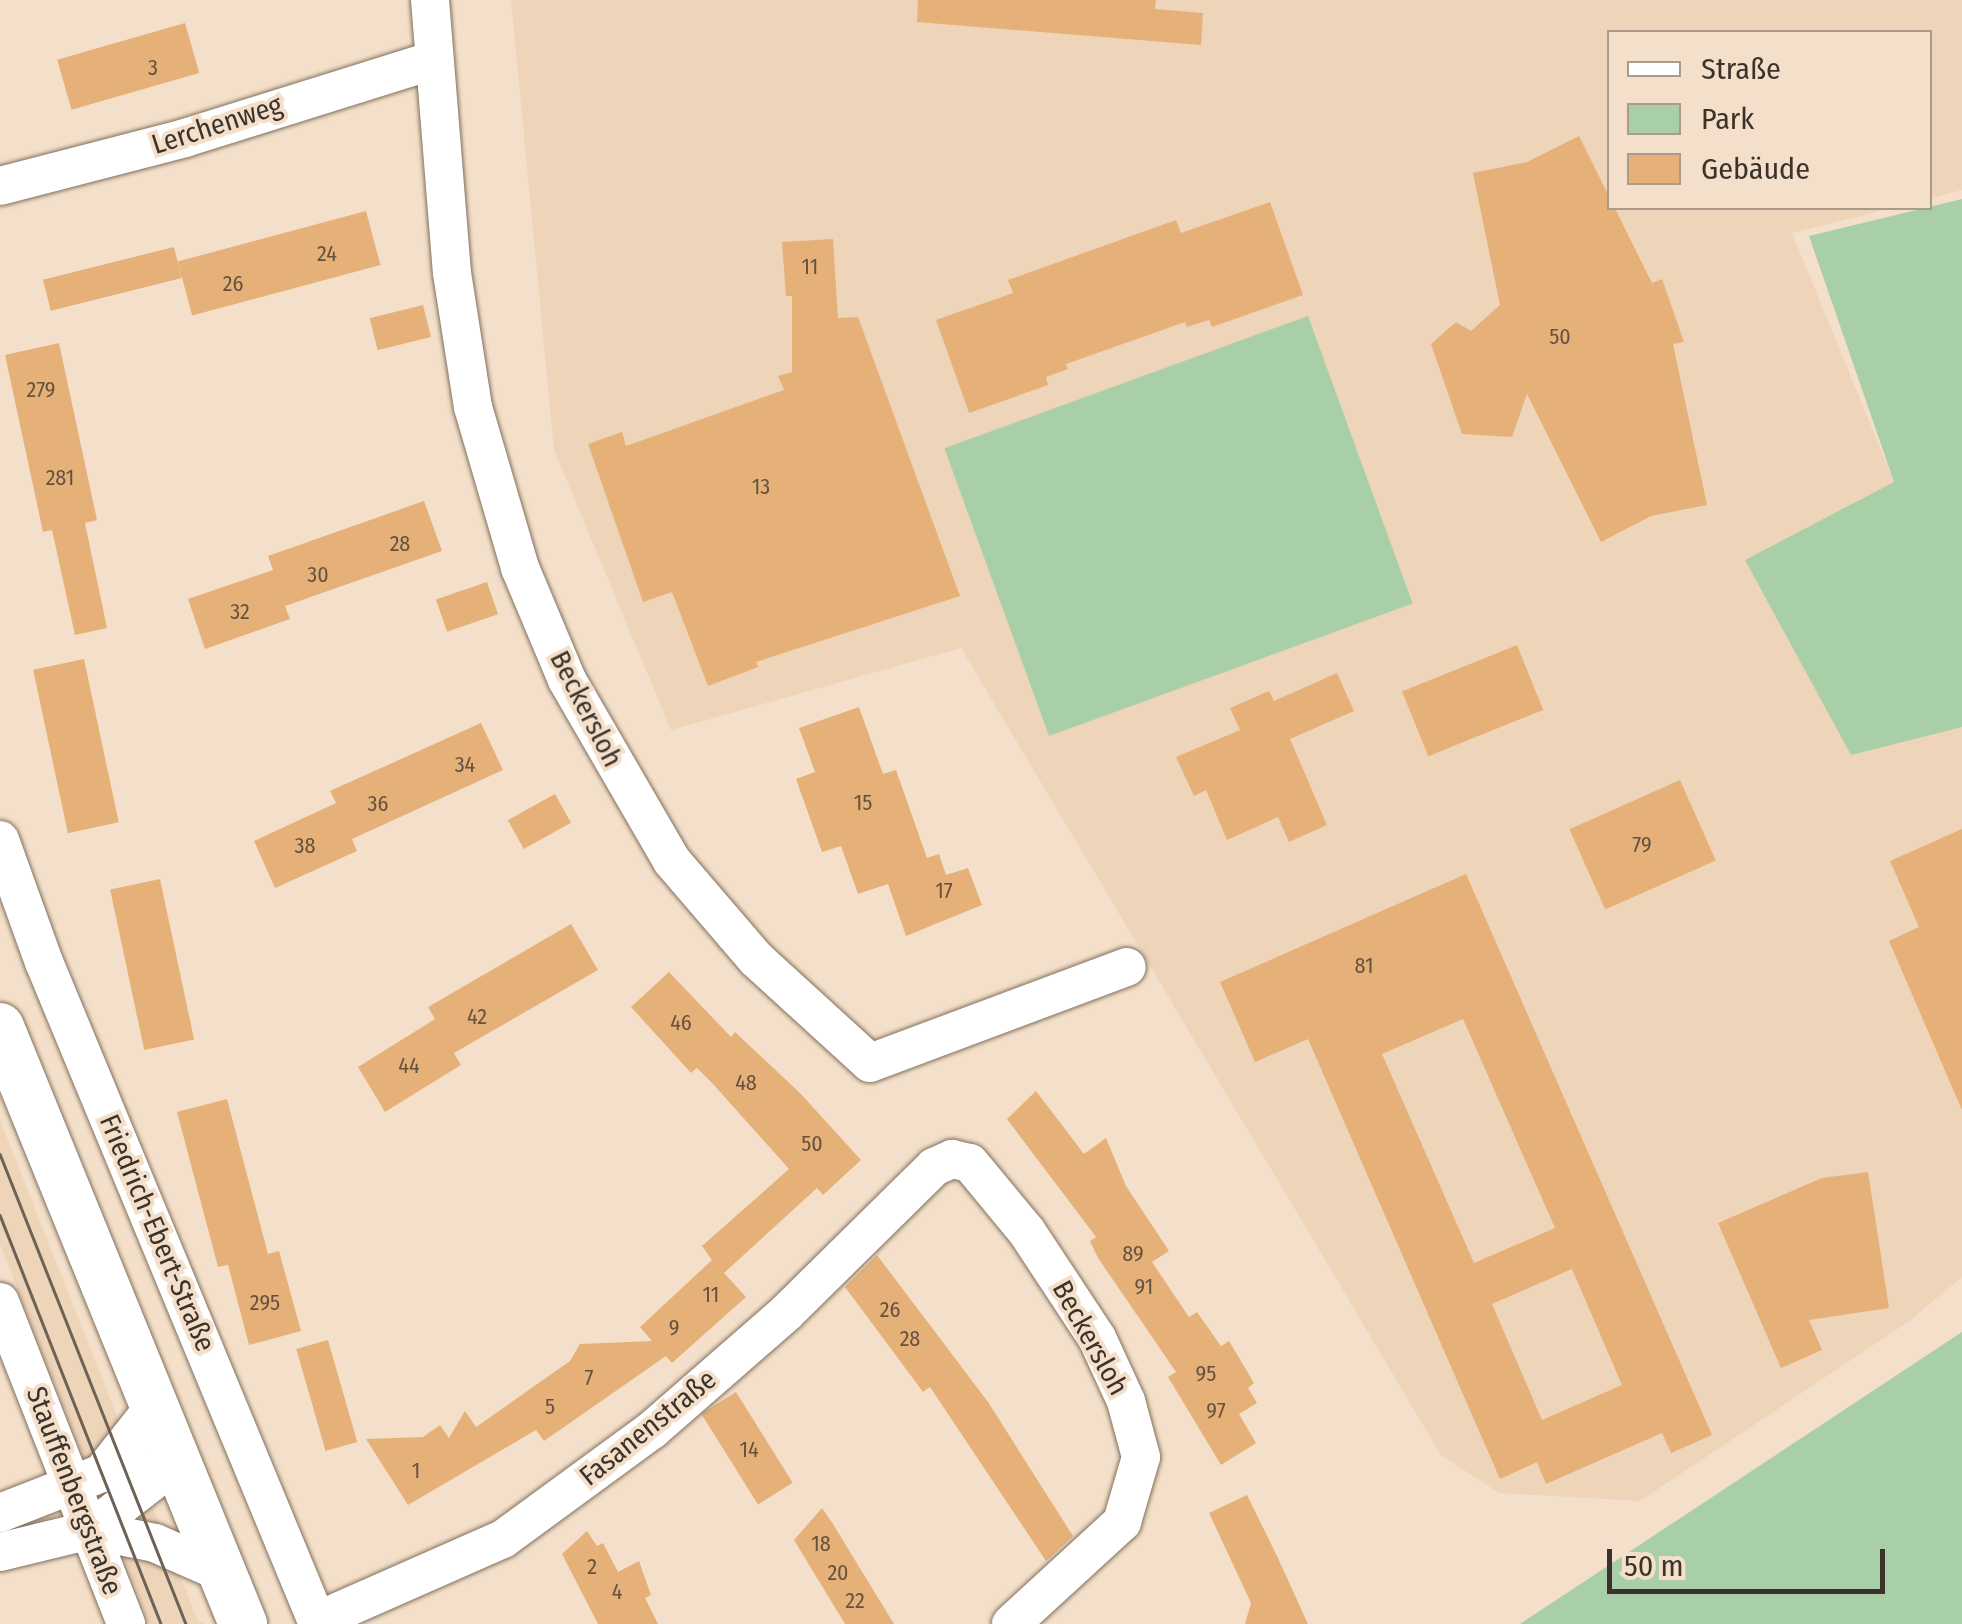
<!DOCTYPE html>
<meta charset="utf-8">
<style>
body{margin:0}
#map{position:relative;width:1962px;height:1624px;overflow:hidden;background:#f4e0ca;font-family:"Fira Sans Condensed",sans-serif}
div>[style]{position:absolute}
.built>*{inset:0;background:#eed4b9}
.green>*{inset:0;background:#a9cfa9;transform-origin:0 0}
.building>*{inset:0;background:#e6b179;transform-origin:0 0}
.roads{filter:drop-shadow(0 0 2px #81705d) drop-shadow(0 0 2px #81705d)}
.minor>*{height:38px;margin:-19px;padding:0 19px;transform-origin:19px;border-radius:19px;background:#fff}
.major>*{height:48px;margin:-24px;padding:0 24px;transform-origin:24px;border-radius:24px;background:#fff}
.tram>*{height:2.5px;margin:-1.25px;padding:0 1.25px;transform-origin:1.25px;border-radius:1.25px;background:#6d6256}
span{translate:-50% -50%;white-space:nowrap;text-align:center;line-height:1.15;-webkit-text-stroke:8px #f4e0ca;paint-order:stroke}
.number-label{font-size:22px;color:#66523e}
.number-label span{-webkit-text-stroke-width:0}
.street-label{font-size:28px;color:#3b332b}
.legend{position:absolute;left:1607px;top:30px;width:325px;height:180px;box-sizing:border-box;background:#f4e0ca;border:2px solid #aa9b8a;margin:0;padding:12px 18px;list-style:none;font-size:30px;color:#3b332b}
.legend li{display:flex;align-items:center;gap:20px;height:50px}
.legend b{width:50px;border:2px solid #aa9b8a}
.scale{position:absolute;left:1607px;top:1549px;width:278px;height:45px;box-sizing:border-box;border:5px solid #3b332b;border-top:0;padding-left:12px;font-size:30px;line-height:35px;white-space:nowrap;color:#3b332b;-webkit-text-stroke:8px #f4e0ca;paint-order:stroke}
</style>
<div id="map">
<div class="built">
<div style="clip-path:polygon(511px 0,1962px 0,1962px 190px,1930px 198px,1930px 32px,1610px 32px,1610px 208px,1892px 208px,1792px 233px,1894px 482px,1851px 754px,1962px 727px,1962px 1277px,1908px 1322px,1640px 1501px,1499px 1493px,1441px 1455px,961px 648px,671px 730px,554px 450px)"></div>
<div style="clip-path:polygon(0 1120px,198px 1621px,205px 1624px,150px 1624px,0 1244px)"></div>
</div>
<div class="green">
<div style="clip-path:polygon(1962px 199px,1962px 727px,1851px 755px,1745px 560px,1894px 482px,1809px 236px)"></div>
<div style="left:1308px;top:316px;width:306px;height:387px;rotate:70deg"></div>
<div style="clip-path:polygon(1962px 1332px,1962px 1624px,1520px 1624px)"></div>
</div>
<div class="building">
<div style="clip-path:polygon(918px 0,1156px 0,1155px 9px,1203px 13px,1201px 45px,917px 22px)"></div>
<div style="left:185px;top:23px;width:52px;height:133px;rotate:74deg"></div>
<div style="clip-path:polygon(1579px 136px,1652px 283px,1662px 279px,1684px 342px,1673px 344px,1707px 505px,1651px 516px,1601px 542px,1527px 394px,1512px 437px,1462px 434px,1431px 344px,1456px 322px,1471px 331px,1500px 305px,1473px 173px,1527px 162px)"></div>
<div style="clip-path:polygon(1270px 202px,1303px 295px,1212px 327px,1209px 320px,1187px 327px,1185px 322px,1066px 364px,1068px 369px,1046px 377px,1048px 385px,969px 413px,936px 320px,1013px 293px,1008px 280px,1176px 220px,1181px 233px)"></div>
<div style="left:366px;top:211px;width:56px;height:195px;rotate:75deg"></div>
<div style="clip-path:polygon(833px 239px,838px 318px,858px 317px,960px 596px,756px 662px,758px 667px,708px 686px,672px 592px,643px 602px,588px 444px,622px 432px,626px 446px,784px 390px,778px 376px,792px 372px,792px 296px,786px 296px,782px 242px)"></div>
<div style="left:174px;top:247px;width:32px;height:135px;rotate:76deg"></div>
<div style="left:423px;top:305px;width:33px;height:55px;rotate:76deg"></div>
<div style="clip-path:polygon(59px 343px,97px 520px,85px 523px,107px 628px,75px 635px,52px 530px,43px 532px,5px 355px)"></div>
<div style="clip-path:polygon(424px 501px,442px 551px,285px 606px,290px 619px,205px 649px,188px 599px,273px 570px,268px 556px)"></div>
<div style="left:487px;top:582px;width:34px;height:54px;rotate:71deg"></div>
<div style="left:1517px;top:645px;width:70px;height:124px;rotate:68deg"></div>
<div style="left:84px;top:659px;width:167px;height:52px;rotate:78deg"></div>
<div style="clip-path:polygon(1337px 673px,1354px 711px,1290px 739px,1327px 825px,1289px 842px,1278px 817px,1227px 840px,1206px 790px,1194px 796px,1176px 757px,1240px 730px,1230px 708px,1269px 691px,1274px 701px)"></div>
<div style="clip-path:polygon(859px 707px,883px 774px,896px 770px,927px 858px,939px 854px,946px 875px,968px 868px,982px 905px,906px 936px,888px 884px,858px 894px,841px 846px,822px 852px,796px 779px,815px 772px,799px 728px)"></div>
<div style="clip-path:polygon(481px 723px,503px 770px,352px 839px,357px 851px,275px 888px,254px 841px,336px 803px,330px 791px)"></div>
<div style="left:1680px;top:780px;width:88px;height:121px;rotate:66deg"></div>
<div style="left:555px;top:794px;width:33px;height:54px;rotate:61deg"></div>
<div style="clip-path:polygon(1962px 829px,1962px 1110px,1889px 941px,1919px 927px,1890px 861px)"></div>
<div style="clip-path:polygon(evenodd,1466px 874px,1712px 1435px,1671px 1453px,1662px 1433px,1546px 1484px,1537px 1462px,1500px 1479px,1308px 1039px,1255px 1062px,1220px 982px,1466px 874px,1463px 1019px,1555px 1228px,1474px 1263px,1382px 1054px,1463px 1019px,1466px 874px,1572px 1269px,1622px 1385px,1542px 1420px,1492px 1304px,1572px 1269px)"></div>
<div style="left:160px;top:879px;width:164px;height:51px;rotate:78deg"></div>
<div style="clip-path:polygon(571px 924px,598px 970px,454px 1053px,461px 1065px,385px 1112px,358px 1067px,435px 1019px,428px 1007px)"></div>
<div style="clip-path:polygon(669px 972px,731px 1037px,735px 1032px,801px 1094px,861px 1160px,823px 1195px,817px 1188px,724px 1273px,746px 1297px,672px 1363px,666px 1356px,544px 1441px,536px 1430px,408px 1505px,366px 1439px,423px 1437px,440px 1425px,449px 1438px,465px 1411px,476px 1427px,570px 1361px,580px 1344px,652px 1341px,640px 1327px,712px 1260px,702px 1246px,789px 1169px,713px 1084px,697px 1068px,691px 1073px,631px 1007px)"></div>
<div style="clip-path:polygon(1036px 1091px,1084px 1154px,1106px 1138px,1126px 1186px,1169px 1251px,1152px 1262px,1189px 1317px,1197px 1312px,1221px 1346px,1229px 1341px,1254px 1383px,1248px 1388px,1257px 1403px,1239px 1414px,1256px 1443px,1221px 1465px,1168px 1377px,1176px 1372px,1098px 1258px,1090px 1241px,1096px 1237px,1007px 1119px)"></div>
<div style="clip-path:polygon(227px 1099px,268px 1254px,279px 1251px,301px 1331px,249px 1345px,228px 1265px,218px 1267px,177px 1112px)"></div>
<div style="clip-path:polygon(1868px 1172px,1889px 1308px,1809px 1320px,1822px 1350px,1781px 1368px,1718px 1223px,1822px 1178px)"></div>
<div style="clip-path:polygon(877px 1255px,988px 1402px,1073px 1536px,1046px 1561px,930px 1387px,923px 1392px,845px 1287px)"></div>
<div style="left:328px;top:1340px;width:106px;height:33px;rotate:74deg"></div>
<div style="left:736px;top:1392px;width:107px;height:41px;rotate:58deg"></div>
<div style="clip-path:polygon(1247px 1495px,1277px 1556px,1308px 1624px,1245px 1624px,1251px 1603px,1209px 1513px)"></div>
<div style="clip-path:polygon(822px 1508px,833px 1524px,894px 1624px,845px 1624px,794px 1540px)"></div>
<div style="clip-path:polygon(587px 1531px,597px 1546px,603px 1543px,618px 1572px,639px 1561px,651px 1595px,645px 1598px,658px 1624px,598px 1624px,562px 1554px)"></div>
</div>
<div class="roads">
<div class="minor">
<div style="left:430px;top:0;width:274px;rotate:85.4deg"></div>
<div style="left:452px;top:273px;width:136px;rotate:81.1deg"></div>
<div style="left:473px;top:407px;width:168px;rotate:73.7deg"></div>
<div style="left:520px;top:568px;width:121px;rotate:67.2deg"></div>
<div style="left:567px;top:680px;width:209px;rotate:59.9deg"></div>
<div style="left:672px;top:861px;width:129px;rotate:49.4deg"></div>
<div style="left:756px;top:959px;width:154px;rotate:42.4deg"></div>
<div style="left:870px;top:1063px;width:274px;rotate:-20.5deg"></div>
<div style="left:0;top:186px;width:191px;rotate:-14.5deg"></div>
<div style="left:185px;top:138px;width:261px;rotate:-17.4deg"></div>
<div style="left:0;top:840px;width:130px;rotate:70.2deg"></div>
<div style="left:44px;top:962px;width:716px;rotate:67.52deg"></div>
<div style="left:0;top:1302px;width:346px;rotate:68.6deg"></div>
<div style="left:102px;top:1473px;width:84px;rotate:-51.8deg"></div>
<div style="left:0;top:1513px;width:110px;rotate:-21.4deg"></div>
<div style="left:102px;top:1473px;width:75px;rotate:-7.7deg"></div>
<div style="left:90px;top:1530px;width:66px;rotate:11.3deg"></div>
<div style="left:155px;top:1543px;width:74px;rotate:23.8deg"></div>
<div style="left:0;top:1552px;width:93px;rotate:-13.7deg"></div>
<div style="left:90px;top:1530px;width:109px;rotate:-37.9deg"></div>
<div style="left:317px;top:1621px;width:203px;rotate:-23.8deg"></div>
<div style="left:503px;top:1539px;width:185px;rotate:-36.2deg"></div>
<div style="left:652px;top:1430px;width:178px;rotate:-41.1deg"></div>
<div style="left:786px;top:1313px;width:208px;rotate:-44.6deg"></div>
<div style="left:934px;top:1167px;width:20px;rotate:-24deg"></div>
<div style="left:952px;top:1159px;width:18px;rotate:13deg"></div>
<div style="left:970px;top:1163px;width:89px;rotate:50.4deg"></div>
<div style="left:1027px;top:1232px;width:127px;rotate:56.6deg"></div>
<div style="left:1097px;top:1338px;width:69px;rotate:65.3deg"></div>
<div style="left:1126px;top:1401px;width:58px;rotate:75deg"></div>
<div style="left:1141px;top:1457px;width:68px;rotate:106.3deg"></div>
<div style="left:1122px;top:1522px;width:151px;rotate:137.4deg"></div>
</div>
<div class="major">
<div style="left:0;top:1027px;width:645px;rotate:67.85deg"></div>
</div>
</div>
<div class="tram">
<div style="left:0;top:1154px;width:505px;rotate:68.41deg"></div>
<div style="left:0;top:1215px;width:440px;rotate:68.5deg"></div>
</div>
<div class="number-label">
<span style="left:153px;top:68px">3</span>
<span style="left:327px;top:254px">24</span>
<span style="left:810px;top:267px">11</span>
<span style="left:233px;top:284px">26</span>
<span style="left:1560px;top:337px">50</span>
<span style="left:41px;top:390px">279</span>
<span style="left:60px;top:478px">281</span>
<span style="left:761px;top:487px">13</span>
<span style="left:400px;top:544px">28</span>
<span style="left:318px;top:575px">30</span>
<span style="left:240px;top:612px">32</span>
<span style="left:465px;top:765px">34</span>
<span style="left:863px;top:803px">15</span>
<span style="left:378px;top:804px">36</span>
<span style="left:1642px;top:845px">79</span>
<span style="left:305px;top:846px">38</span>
<span style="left:944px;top:891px">17</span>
<span style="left:1364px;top:966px">81</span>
<span style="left:477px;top:1017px">42</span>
<span style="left:681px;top:1023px">46</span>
<span style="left:409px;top:1066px">44</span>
<span style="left:746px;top:1083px">48</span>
<span style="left:812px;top:1144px">50</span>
<span style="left:1133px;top:1254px">89</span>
<span style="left:1144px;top:1287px">91</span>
<span style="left:711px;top:1295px">11</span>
<span style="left:265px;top:1303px">295</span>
<span style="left:890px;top:1310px">26</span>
<span style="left:674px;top:1328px">9</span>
<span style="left:910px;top:1339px">28</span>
<span style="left:1206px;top:1374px">95</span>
<span style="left:589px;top:1378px">7</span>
<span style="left:550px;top:1407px">5</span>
<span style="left:1216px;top:1411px">97</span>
<span style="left:749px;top:1450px">14</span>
<span style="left:416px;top:1471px">1</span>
<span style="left:821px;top:1544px">18</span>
<span style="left:592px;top:1567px">2</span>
<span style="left:838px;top:1573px">20</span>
<span style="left:617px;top:1592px">4</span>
<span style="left:855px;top:1601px">22</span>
</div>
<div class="street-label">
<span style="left:217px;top:125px;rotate:-18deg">Lerchenweg</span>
<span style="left:586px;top:709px;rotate:63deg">Beckersloh</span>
<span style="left:157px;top:1233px;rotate:67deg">Friedrich-Ebert-Straße</span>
<span style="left:1090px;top:1338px;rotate:61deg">Beckersloh</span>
<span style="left:648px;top:1428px;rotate:-39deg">Fasanenstraße</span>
<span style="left:74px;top:1491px;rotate:69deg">Stauffenbergstraße</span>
</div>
<ul class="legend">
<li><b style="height:12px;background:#fff"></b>Straße</li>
<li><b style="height:28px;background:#a9cfa9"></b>Park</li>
<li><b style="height:28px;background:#e6b179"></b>Gebäude</li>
</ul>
<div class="scale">50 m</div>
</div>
